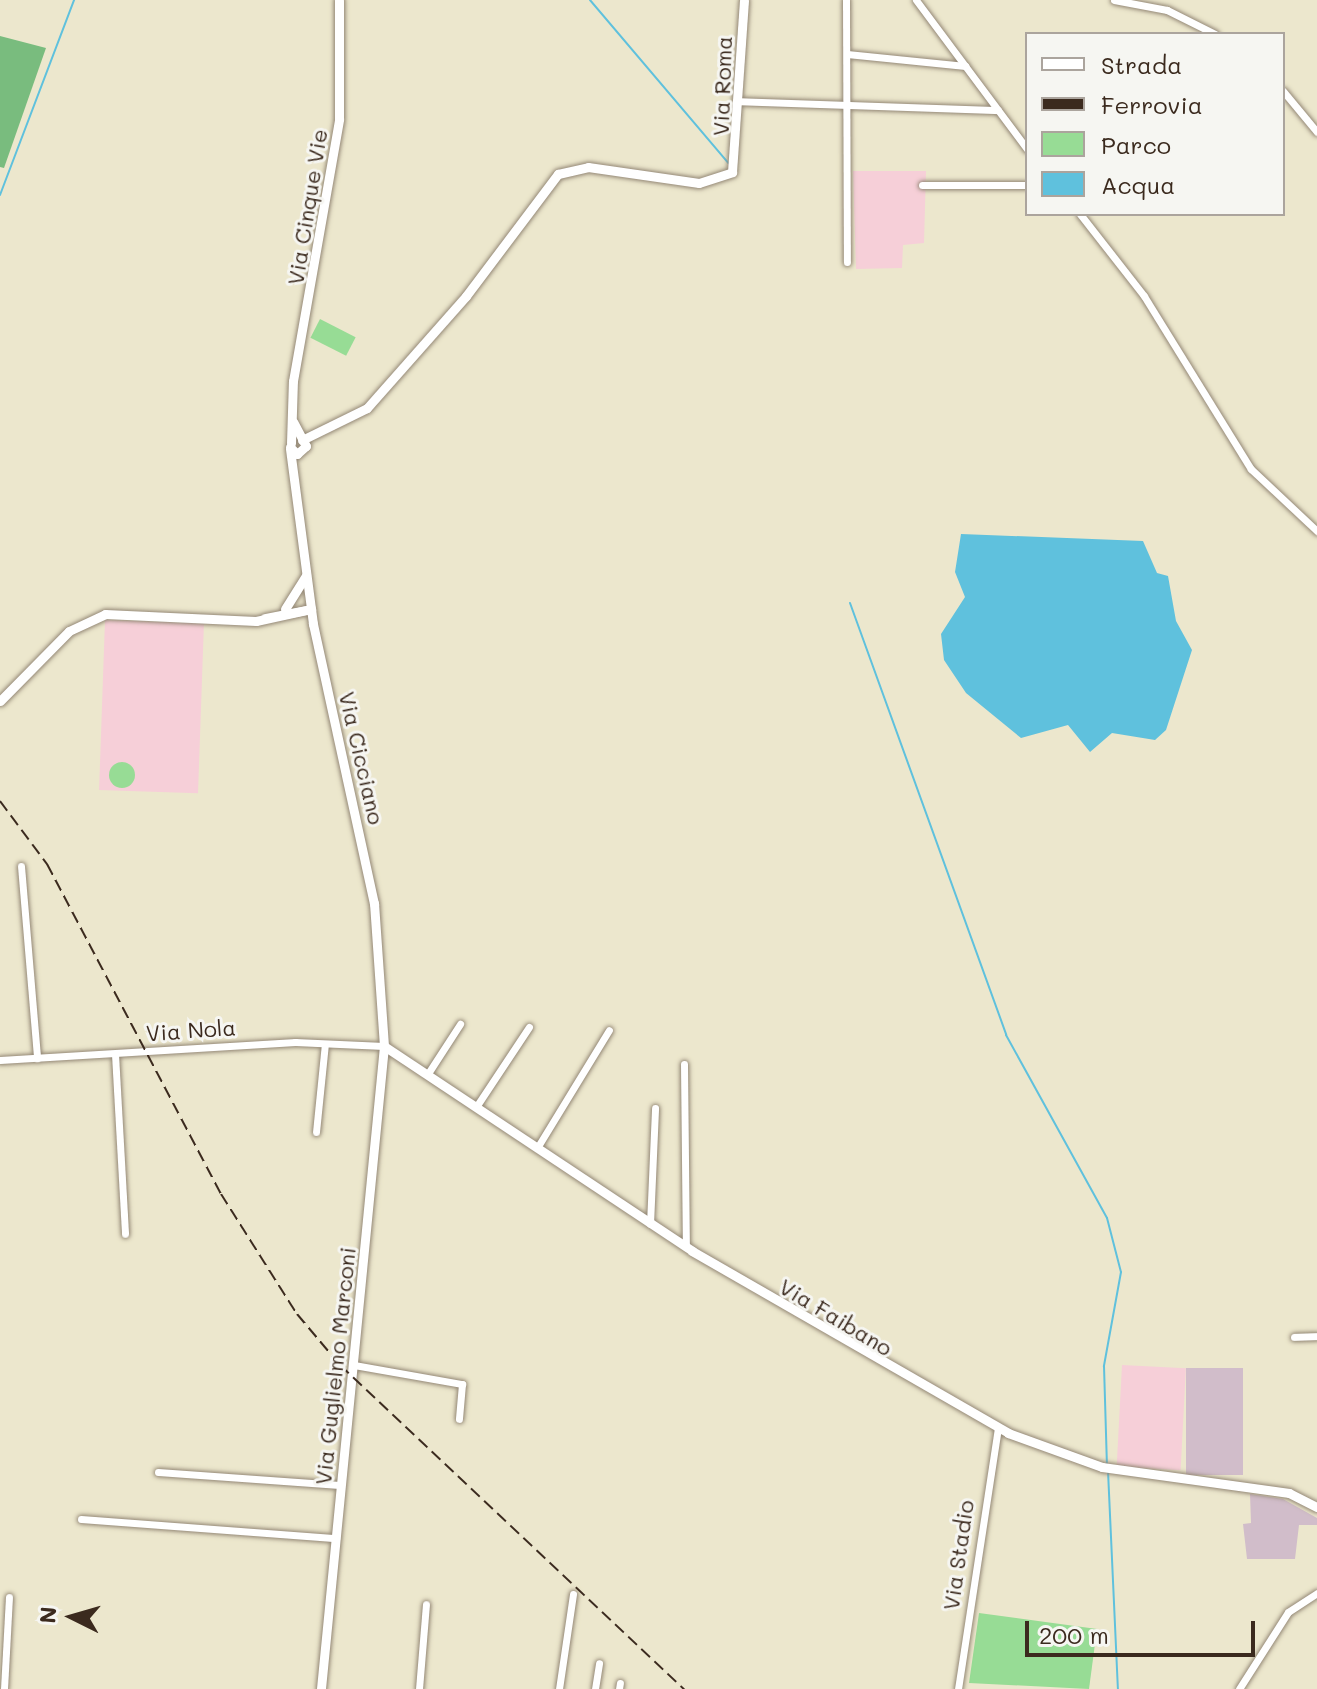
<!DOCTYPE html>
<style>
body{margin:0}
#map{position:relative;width:1317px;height:1689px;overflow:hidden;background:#ece7cd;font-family:Mali,sans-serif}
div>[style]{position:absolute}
.built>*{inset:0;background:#f6cfd8;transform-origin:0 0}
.industrial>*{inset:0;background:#d1bdca;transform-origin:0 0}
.green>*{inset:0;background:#97dc95;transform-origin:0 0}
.round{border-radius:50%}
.forest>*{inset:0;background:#79bc7e}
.water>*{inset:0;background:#5fc1dd}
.stream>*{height:2px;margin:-1px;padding:0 1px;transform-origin:1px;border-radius:1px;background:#5fc1dd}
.roads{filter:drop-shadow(0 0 2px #948876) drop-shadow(0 0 2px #948876)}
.street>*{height:7px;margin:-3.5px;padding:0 3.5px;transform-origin:3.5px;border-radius:3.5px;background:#fff}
.secondary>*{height:9px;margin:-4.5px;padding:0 4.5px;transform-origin:4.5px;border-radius:4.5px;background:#fff}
.rail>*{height:2px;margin-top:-1px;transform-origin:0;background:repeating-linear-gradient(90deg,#3b2a1e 0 12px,transparent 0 18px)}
span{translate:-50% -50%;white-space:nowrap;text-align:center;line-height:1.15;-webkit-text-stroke:6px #f6f6f2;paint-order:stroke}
.street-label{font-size:22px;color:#3b2a1e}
.legend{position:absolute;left:1025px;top:32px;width:260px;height:184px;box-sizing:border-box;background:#f6f6f2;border:2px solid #aba49d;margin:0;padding:10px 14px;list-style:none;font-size:24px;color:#3b2a1e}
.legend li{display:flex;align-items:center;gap:16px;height:40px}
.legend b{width:40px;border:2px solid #aba49d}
.north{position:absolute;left:32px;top:1577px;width:80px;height:80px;-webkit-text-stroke:6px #f6f6f2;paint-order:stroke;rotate:275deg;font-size:22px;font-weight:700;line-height:32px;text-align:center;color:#3b2a1e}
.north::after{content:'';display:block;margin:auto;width:28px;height:36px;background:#3b2a1e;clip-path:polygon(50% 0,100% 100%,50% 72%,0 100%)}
.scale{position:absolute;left:1025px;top:1621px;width:230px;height:36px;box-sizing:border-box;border:4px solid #3b2a1e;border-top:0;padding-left:10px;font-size:24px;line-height:28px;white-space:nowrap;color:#3b2a1e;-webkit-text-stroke:6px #f6f6f2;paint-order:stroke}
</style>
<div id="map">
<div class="built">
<div style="clip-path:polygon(853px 171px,926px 171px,924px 243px,903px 245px,902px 268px,856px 269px)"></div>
<div style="left:105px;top:620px;width:99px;height:170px;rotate:2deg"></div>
<div style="left:1122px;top:1365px;width:64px;height:102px;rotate:3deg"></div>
</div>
<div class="industrial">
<div style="left:1186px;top:1368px;width:57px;height:107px"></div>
<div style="clip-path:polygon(1250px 1494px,1283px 1499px,1317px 1518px,1317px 1525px,1299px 1525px,1295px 1559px,1247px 1559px,1243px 1524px,1251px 1523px)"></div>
</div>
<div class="green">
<div style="left:320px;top:319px;width:40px;height:21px;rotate:27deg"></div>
<div class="round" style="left:109px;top:762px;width:26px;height:26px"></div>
<div style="clip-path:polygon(979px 1613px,1097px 1629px,1089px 1689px,969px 1683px)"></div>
</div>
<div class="forest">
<div style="clip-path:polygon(0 36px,46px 48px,4px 168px,0 167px)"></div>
</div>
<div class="water">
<div style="clip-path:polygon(961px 534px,1143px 541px,1157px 573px,1168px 576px,1176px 621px,1192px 650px,1166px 730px,1155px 740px,1112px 733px,1090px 752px,1068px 725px,1021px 738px,966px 693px,944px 660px,941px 634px,965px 597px,955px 572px)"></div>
</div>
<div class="stream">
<div style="left:590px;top:0;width:214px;rotate:49.7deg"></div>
<div style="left:0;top:195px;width:209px;rotate:-69.2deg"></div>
<div style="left:850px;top:603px;width:459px;rotate:70.1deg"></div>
<div style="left:1006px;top:1035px;width:209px;rotate:61.1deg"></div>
<div style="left:1107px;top:1218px;width:56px;rotate:75.5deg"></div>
<div style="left:1121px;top:1272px;width:96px;rotate:100.3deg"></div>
<div style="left:1104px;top:1366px;width:99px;rotate:88.3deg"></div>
<div style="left:1108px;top:1471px;width:218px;rotate:87.4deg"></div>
</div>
<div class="roads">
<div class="street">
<div style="left:846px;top:0;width:262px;rotate:89.8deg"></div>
<div style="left:916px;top:0;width:186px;rotate:53.3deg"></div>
<div style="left:1114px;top:0;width:54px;rotate:10.7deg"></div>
<div style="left:1167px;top:10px;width:54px;rotate:26.6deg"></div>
<div style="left:847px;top:54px;width:119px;rotate:5.8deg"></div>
<div style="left:1283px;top:91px;width:53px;rotate:50.3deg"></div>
<div style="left:736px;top:101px;width:262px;rotate:2deg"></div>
<div style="left:922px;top:185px;width:105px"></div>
<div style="left:1080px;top:214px;width:104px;rotate:52deg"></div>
<div style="left:1144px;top:296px;width:203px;rotate:58.3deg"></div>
<div style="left:1251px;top:469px;width:91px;rotate:43.2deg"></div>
<div style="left:21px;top:866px;width:193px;rotate:85.2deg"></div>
<div style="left:115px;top:1054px;width:180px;rotate:86.8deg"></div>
<div style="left:0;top:1060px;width:296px;rotate:-3.5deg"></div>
<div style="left:295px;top:1042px;width:89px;rotate:2.6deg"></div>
<div style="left:684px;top:1064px;width:183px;rotate:89.4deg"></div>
<div style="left:427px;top:1075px;width:61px;rotate:-57.1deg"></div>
<div style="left:476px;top:1107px;width:96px;rotate:-56.5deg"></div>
<div style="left:316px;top:1132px;width:88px;rotate:-84.2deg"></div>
<div style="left:537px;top:1148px;width:138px;rotate:-58.6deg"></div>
<div style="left:650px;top:1224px;width:116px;rotate:-87.5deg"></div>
<div style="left:1294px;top:1337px;width:23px;rotate:-2deg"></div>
<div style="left:354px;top:1365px;width:110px;rotate:10deg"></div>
<div style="left:462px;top:1384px;width:35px;rotate:95deg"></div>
<div style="left:158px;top:1472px;width:182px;rotate:4.1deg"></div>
<div style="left:81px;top:1519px;width:256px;rotate:4.3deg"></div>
<div style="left:4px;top:1689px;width:92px;rotate:-86.9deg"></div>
<div style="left:419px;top:1689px;width:85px;rotate:-85.3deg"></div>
<div style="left:559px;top:1689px;width:96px;rotate:-81.6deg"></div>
<div style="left:595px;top:1689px;width:26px;rotate:-81deg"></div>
<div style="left:619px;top:1689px;width:6px;rotate:-81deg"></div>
<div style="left:958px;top:1689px;width:264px;rotate:-81.3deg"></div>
<div style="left:1239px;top:1689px;width:91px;rotate:-57.5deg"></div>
<div style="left:1288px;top:1612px;width:35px;rotate:-33deg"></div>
</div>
<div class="secondary">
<div style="left:302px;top:440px;width:72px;rotate:-26.2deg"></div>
<div style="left:367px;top:408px;width:149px;rotate:-48.5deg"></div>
<div style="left:466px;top:296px;width:153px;rotate:-53deg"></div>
<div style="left:558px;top:174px;width:31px;rotate:-13deg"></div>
<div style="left:588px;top:167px;width:112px;rotate:8.2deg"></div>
<div style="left:699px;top:183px;width:35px;rotate:-18deg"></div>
<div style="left:732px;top:172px;width:172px;rotate:-86deg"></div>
<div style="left:291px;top:443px;width:62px;rotate:-88.2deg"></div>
<div style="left:293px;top:381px;width:266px;rotate:-80deg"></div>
<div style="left:339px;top:119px;width:119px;rotate:-90deg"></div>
<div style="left:290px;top:447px;width:10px;rotate:45deg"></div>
<div style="left:297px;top:454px;width:12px;rotate:-42deg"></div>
<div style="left:306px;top:446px;width:27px;rotate:-118deg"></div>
<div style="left:290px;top:449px;width:177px;rotate:82.5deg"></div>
<div style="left:313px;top:624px;width:286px;rotate:77.7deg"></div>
<div style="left:374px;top:903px;width:143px;rotate:86deg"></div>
<div style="left:384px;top:1046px;width:646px;rotate:95.6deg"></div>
<div style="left:285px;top:609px;width:40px;rotate:-58deg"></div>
<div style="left:265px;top:618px;width:47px;rotate:-11.1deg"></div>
<div style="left:0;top:701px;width:98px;rotate:-45.4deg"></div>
<div style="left:69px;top:631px;width:40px;rotate:-25deg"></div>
<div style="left:105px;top:614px;width:151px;rotate:2.7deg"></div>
<div style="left:256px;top:621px;width:56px;rotate:-12.3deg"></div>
<div style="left:384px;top:1046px;width:370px;rotate:33.6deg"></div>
<div style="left:692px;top:1251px;width:365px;rotate:29.9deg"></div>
<div style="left:1008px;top:1433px;width:100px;rotate:19.9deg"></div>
<div style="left:1102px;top:1467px;width:189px;rotate:7.9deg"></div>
<div style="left:1289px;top:1493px;width:31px;rotate:27deg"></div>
</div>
</div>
<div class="rail">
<div style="left:0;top:801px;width:79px;rotate:53.3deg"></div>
<div style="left:47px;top:864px;width:373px;rotate:62.2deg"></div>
<div style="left:221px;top:1194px;width:142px;rotate:57.7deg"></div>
<div style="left:297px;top:1314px;width:67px;rotate:49.9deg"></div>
<div style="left:340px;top:1365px;width:473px;rotate:43.3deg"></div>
</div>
<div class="street-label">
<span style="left:722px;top:86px;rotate:-88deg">Via Roma</span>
<span style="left:307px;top:207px;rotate:-81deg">Via Cinque Vie</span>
<span style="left:362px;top:758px;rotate:77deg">Via Cicciano</span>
<span style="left:191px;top:1030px;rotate:-4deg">Via Nola</span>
<span style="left:836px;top:1317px;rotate:31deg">Via Faibano</span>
<span style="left:335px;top:1366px;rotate:-84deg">Via Guglielmo Marconi</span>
<span style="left:958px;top:1555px;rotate:-82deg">Via Stadio</span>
</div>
<ul class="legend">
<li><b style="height:10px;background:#fff"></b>Strada</li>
<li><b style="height:10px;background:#3b2a1e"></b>Ferrovia</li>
<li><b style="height:22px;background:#97dc95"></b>Parco</li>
<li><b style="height:22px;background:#5fc1dd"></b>Acqua</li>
</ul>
<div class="north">N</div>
<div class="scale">200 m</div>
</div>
